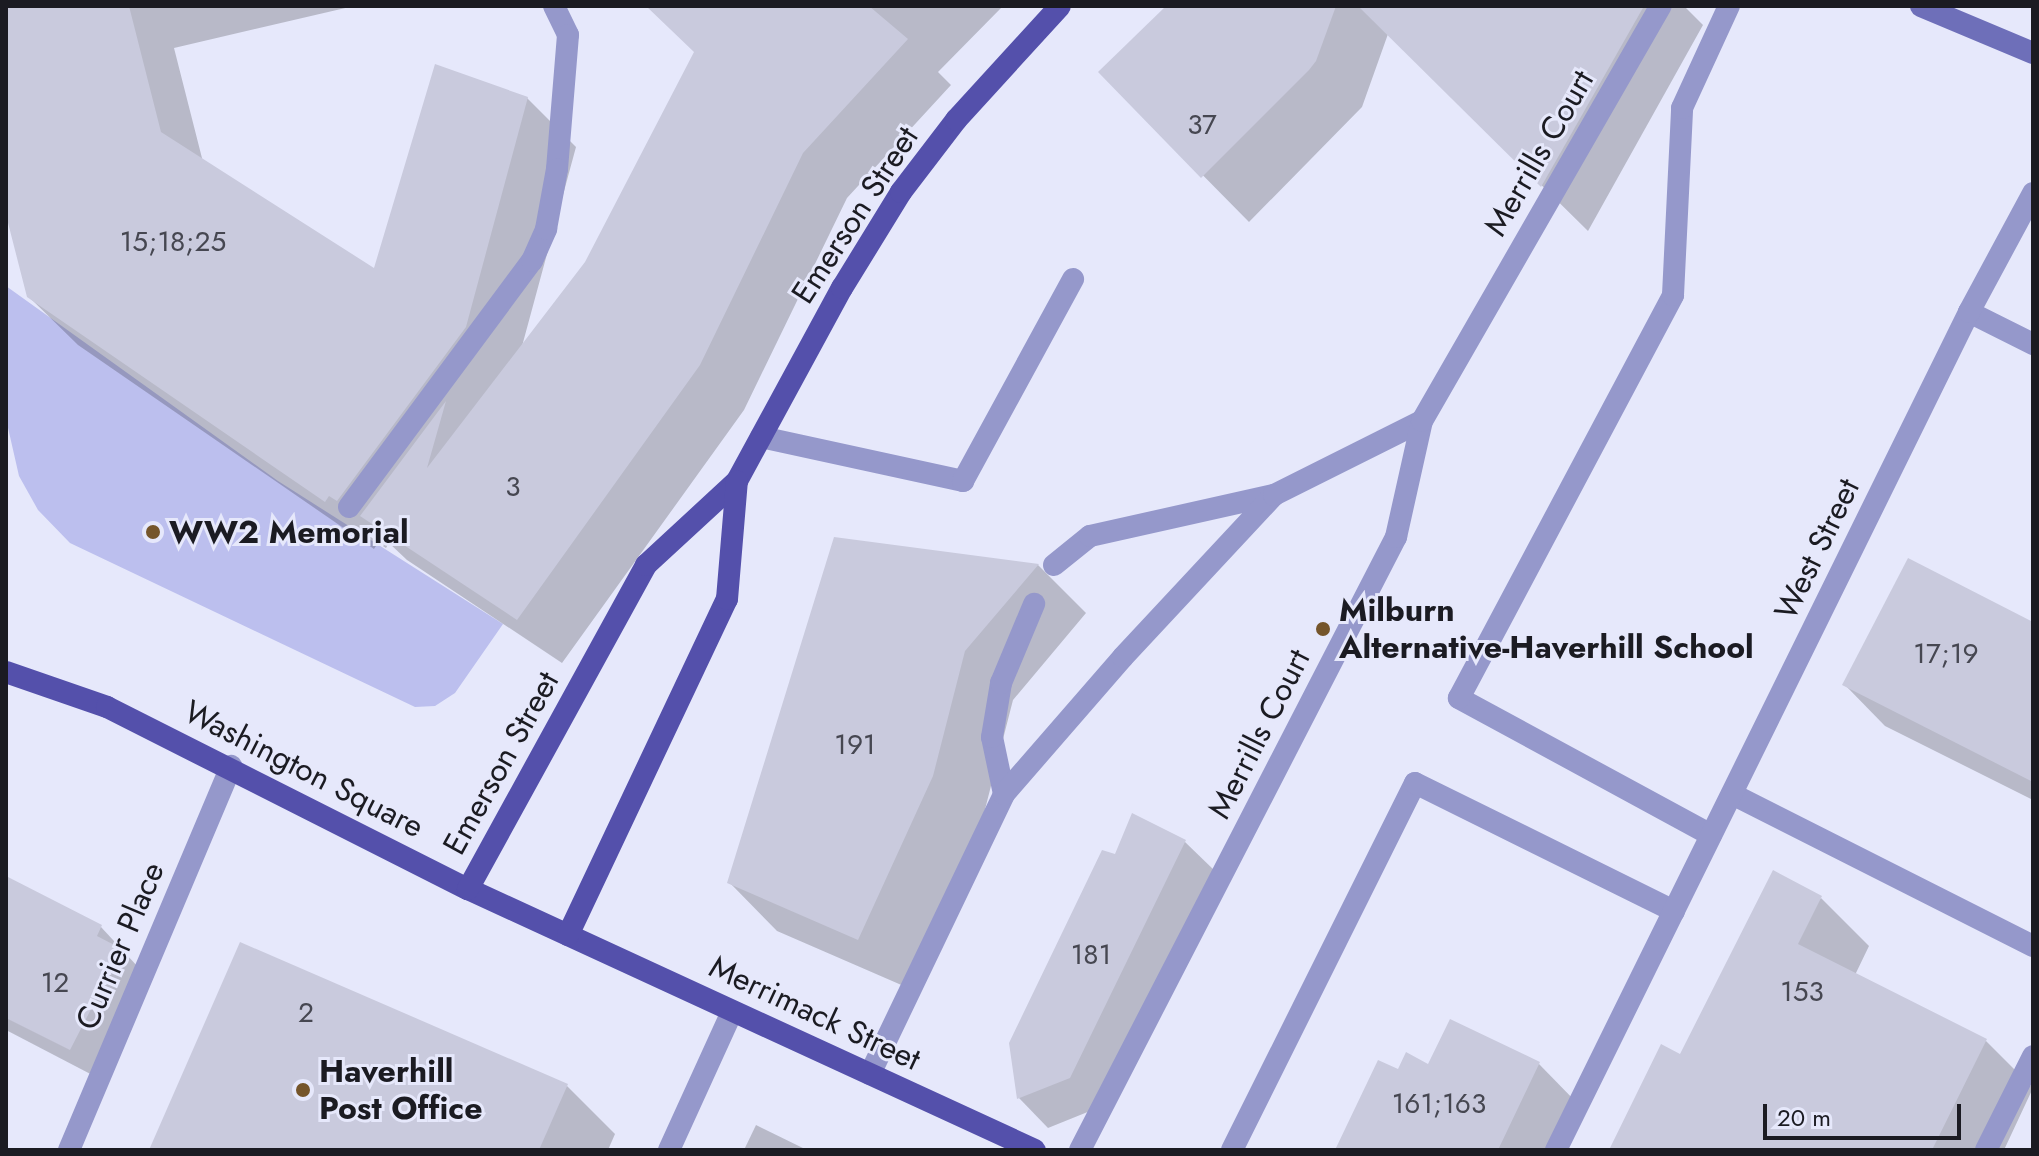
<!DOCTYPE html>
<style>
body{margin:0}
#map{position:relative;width:2039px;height:1156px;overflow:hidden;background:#e6e8fb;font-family:Jost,sans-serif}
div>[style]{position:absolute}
.green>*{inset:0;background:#bcbfee}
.shadow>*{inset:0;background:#0003}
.building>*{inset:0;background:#c9cadd}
.service>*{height:22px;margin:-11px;padding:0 11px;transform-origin:11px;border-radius:11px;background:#9598cb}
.pedestrian>*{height:22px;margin:-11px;padding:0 11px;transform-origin:11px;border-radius:11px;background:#9598cb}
.minor>*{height:22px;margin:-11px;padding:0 11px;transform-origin:11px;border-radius:11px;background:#9598cb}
.secondary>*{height:22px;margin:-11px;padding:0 11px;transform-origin:11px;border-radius:11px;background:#6e6fb9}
.primary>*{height:22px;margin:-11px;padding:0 11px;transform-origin:11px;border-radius:11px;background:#5450ab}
.dots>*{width:22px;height:22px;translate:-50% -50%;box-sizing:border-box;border:4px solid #e6e8fb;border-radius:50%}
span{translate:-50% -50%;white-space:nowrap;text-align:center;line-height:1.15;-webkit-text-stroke:6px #e6e8fb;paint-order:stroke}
.number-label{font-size:28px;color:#464751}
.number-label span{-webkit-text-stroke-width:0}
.street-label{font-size:32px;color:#1b1b22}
.poi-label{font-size:32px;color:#1b1b22;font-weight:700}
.left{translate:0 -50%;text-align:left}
.frame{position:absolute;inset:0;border:8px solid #1b1b22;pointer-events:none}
.scale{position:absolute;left:1763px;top:1104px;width:198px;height:36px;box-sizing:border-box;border:4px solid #1b1b22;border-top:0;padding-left:10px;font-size:24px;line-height:28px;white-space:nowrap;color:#1b1b22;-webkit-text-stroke:6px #e6e8fb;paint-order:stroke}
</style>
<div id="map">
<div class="green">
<div style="clip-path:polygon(6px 286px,278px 481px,503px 624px,455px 693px,435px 706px,415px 707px,70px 543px,38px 510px,19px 476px,6px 419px)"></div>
</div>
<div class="shadow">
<div style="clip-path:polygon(6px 6px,354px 6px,174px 48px,203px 162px,375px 271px,527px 98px,576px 147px,521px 350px,587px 263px,696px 53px,648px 6px,1003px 6px,938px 72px,951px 85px,847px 198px,744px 410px,562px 663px,407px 560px,389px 543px,386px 548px,378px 543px,374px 549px,78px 345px,28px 296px,6px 207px)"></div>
<div style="clip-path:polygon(1171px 6px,1684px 6px,1703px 25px,1588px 231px,1388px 34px,1362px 107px,1249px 222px,1101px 72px)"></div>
<div style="clip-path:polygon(835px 540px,1038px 565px,1086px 613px,1013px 700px,981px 825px,906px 987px,777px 931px,729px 882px)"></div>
<div style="clip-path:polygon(2033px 624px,2033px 800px,1885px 726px,1845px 685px)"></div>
<div style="clip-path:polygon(1133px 816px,1185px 842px,1215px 871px,1100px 1107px,1048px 1128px,1019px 1098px)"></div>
<div style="clip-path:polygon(6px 878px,101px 927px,151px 981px,100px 1079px,6px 1030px)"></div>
<div style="clip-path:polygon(1821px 898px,1869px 946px,1855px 975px,1986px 1041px,2033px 1088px,2004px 1150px,1611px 1150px)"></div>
<div style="clip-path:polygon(1539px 1064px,1579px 1105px,1558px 1150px,1355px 1150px,1399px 1072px,1429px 1066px)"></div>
<div style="clip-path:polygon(567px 1086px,615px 1134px,608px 1150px,151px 1150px)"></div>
<div style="clip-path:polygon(756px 1125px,807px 1150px,744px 1150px)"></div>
</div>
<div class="building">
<div style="clip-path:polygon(6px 6px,129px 6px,161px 132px,374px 268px,435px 64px,528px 97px,466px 327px,337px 501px,329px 496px,325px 502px,27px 297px,6px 215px)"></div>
<div style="clip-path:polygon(646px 6px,869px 6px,908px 39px,803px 153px,700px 365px,517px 620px,360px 516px,446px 401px,427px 468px,585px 262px,694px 52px)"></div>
<div style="clip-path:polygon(1166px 6px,1336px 6px,1316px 61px,1309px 70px,1201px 178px,1098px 72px)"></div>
<div style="clip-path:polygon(1358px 6px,1644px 6px,1541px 187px)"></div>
<div style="clip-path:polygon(834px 537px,1039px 564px,965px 651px,933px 776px,858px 940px,727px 883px)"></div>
<div style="clip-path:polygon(1908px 558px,2033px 622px,2033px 782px,1842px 685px)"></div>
<div style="clip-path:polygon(1132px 813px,1186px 840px,1070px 1078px,1017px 1099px,1009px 1043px,1102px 850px,1115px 854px)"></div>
<div style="clip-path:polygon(1773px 870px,1822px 896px,1798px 944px,1987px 1039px,1932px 1150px,1609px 1150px,1661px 1044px,1680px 1054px)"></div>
<div style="clip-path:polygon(6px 876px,102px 925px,97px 936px,122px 949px,70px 1050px,6px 1018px)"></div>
<div style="clip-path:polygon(240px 942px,568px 1084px,539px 1150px,149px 1150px)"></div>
<div style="clip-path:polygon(1450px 1019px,1540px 1062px,1498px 1150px,1335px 1150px,1378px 1060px,1398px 1069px,1406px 1052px,1428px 1064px)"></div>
</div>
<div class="service">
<div style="left:554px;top:6px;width:32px;rotate:64deg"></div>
<div style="left:568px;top:35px;width:134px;rotate:94.7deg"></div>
<div style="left:1969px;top:312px;width:72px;rotate:26.6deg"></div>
<div style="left:761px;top:437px;width:207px;rotate:12.3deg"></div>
<div style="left:963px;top:481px;width:230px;rotate:-61.4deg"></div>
<div style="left:1054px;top:565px;width:46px;rotate:-38.9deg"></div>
<div style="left:1090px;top:536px;width:189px;rotate:-12.6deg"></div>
<div style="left:1004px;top:794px;width:58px;rotate:-101.9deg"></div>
<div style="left:992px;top:737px;width:55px;rotate:-80.5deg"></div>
<div style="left:1001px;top:683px;width:86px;rotate:-67.3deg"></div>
<div style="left:1732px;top:794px;width:337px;rotate:26.8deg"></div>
<div style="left:1711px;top:835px;width:287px;rotate:-151.5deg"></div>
<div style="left:1459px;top:698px;width:456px;rotate:-62deg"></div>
<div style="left:1673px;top:295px;width:187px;rotate:-87.2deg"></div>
<div style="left:1682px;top:108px;width:112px;rotate:-65.3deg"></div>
<div style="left:870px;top:1074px;width:310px;rotate:-64.4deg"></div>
<div style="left:1004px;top:794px;width:181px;rotate:-49deg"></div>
<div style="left:1123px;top:657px;width:221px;rotate:-47deg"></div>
<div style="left:1274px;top:495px;width:165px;rotate:-26.6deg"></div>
<div style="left:1232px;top:1150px;width:410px;rotate:-63.5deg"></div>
<div style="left:1415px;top:783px;width:289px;rotate:26.3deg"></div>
<div style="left:1986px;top:1150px;width:105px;rotate:-63.4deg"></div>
</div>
<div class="pedestrian">
<div style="left:349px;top:507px;width:307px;rotate:-53.4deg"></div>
<div style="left:532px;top:261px;width:35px;rotate:-66deg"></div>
<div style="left:546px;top:229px;width:61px;rotate:-79.6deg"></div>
</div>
<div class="minor">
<div style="left:69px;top:1150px;width:417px;rotate:-67.1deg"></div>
<div style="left:669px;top:1150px;width:152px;rotate:-65.5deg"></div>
<div style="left:1080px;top:1150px;width:690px;rotate:-62.73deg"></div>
<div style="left:1396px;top:537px;width:119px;rotate:-77.4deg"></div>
<div style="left:1422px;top:421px;width:479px;rotate:-60.1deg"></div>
<div style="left:1556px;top:1150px;width:934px;rotate:-63.76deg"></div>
<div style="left:1969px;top:312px;width:135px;rotate:-61.7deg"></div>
</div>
<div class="secondary">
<div style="left:1921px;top:6px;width:121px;rotate:22.8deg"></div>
</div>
<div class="primary">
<div style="left:6px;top:672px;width:107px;rotate:19.1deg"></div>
<div style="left:107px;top:707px;width:404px;rotate:26.8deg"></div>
<div style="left:468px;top:889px;width:624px;rotate:24.72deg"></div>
<div style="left:468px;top:889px;width:370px;rotate:-61.2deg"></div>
<div style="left:646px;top:565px;width:124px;rotate:-42.7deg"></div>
<div style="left:737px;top:481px;width:220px;rotate:-61.5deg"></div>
<div style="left:842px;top:288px;width:113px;rotate:-58.4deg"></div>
<div style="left:901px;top:192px;width:91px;rotate:-52.6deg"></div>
<div style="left:956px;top:120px;width:154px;rotate:-47.6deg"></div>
<div style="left:568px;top:935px;width:372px;rotate:-64.7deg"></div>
<div style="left:727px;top:599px;width:118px;rotate:-85.2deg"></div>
</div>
<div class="dots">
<div style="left:153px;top:532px;background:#75552b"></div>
<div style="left:1323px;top:629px;background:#75552b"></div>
<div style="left:303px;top:1090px;background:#75552b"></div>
</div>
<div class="number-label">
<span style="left:1202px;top:125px">37</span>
<span style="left:173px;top:242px">15;18;25</span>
<span style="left:513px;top:487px">3</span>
<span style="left:1946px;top:654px">17;19</span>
<span style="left:855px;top:745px">191</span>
<span style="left:1091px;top:955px">181</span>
<span style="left:55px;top:983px">12</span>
<span style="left:1802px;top:992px">153</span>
<span style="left:306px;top:1013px">2</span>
<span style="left:1439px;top:1104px">161;163</span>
</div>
<div class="street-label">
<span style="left:1539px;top:153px;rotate:-60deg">Merrills Court</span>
<span style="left:855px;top:215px;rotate:-57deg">Emerson Street</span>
<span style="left:1817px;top:549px;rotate:-64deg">West Street</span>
<span style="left:1259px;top:734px;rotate:-63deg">Merrills Court</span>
<span style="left:501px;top:763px;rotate:-61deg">Emerson Street</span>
<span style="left:304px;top:769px;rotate:27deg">Washington Square</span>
<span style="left:120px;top:946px;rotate:-67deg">Currier Place</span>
<span style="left:815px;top:1013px;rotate:25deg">Merrimack Street</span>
</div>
<div class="poi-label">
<span class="left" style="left:169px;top:532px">WW2 Memorial</span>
<span class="left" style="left:1339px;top:629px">Milburn<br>Alternative-Haverhill School</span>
<span class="left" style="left:319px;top:1090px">Haverhill<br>Post Office</span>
</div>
<div class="frame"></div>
<div class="scale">20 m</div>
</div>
